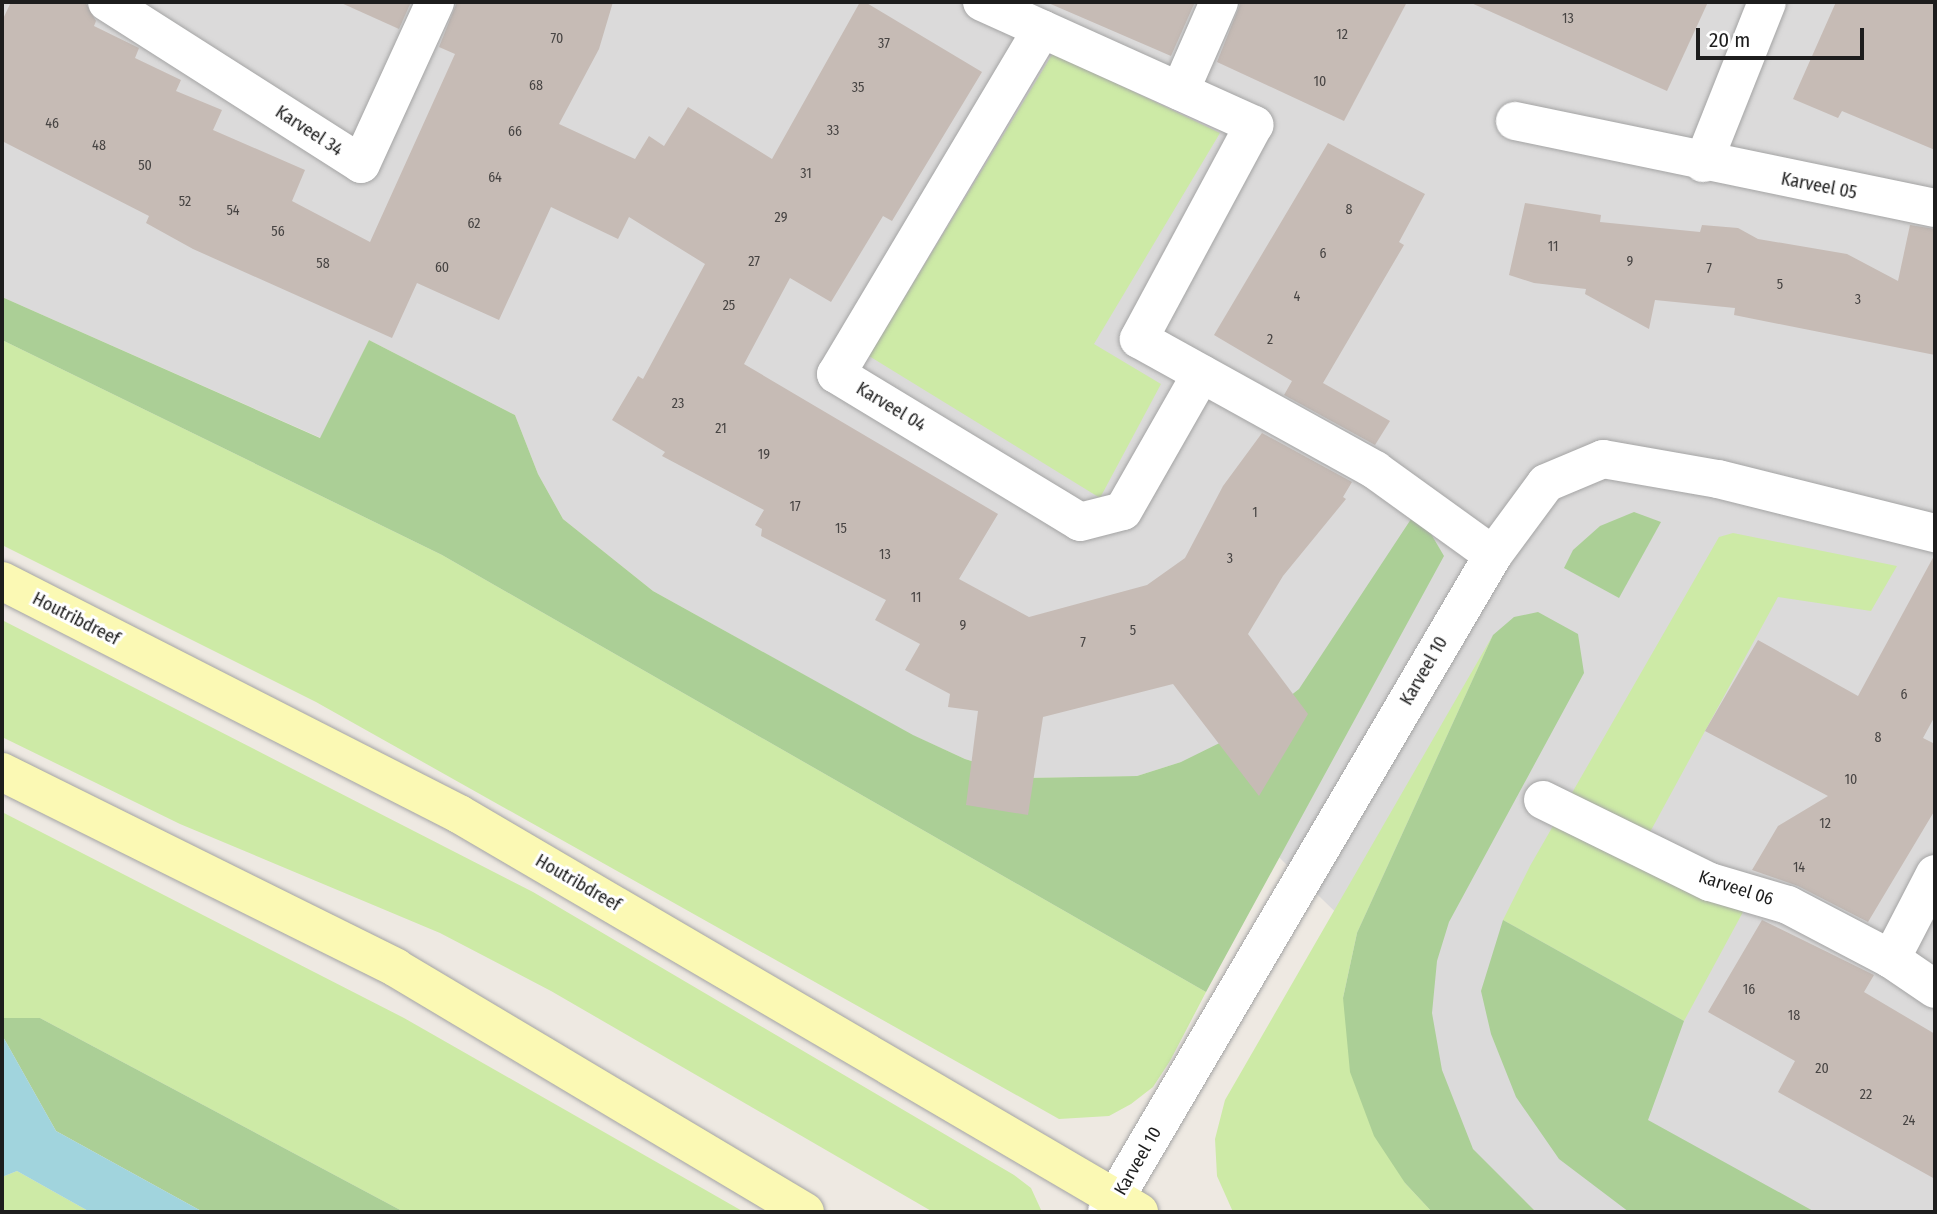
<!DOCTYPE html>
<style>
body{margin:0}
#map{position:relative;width:1937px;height:1214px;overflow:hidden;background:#eee9e2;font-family:"Fira Sans Condensed",sans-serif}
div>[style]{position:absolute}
.residential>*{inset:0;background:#dbdada}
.grass>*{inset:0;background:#cdeaa6}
.forest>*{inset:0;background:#abcf96}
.water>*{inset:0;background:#a1d4dd}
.building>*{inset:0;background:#c6bbb5}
.roads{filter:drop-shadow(0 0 2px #a4a4a4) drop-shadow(0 0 2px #a4a4a4)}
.pedestrian>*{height:38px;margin:-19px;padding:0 19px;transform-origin:19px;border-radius:19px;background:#fff}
.minor>*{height:38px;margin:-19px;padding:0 19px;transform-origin:19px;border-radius:19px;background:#fff}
.tertiary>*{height:38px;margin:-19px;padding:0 19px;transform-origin:19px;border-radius:19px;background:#fff}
.secondary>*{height:38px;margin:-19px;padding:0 19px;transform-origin:19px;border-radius:19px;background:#fbf9b4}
span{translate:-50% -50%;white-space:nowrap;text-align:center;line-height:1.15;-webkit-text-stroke:6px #fff;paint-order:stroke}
.number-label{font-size:14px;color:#474443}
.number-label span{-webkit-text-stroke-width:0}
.street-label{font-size:18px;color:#1d1d1d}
.frame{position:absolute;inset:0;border:4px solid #1d1d1d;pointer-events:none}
.scale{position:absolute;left:1696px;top:28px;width:168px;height:32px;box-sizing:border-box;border:4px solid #1d1d1d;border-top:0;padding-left:9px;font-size:21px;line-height:24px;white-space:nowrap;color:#1d1d1d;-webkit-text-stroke:5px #fff;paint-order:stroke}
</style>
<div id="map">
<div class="residential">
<div style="clip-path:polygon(2px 2px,1935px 2px,1935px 1212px,1432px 1212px,1357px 933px,1181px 762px,1137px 776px,1026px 778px,965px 759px,912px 735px,653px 591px,563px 519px,538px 474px,515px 415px,369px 340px,321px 438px,2px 297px)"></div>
</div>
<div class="grass">
<div style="clip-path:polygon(1053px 53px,1220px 133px,1094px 344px,1161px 384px,1100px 498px,869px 356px)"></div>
<div style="clip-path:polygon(2px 340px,442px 555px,1206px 992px,1170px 1061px,1153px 1087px,1131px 1104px,1109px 1116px,1059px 1119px,316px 702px,2px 545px)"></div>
<div style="clip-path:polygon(1733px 533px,1897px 566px,1871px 611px,1778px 597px,1637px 856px,1743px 912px,1684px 1021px,1503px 920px,1530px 866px,1719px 537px)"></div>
<div style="clip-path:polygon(2px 620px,533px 892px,1014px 1175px,1031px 1188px,1042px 1212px,933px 1212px,551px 991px,440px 933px,180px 824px,2px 737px)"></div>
<div style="clip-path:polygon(1493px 635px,1357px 933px,1343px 998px,1405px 1183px,1432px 1212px,1233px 1212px,1217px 1176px,1215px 1139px,1225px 1100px)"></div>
<div style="clip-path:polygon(2px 812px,404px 1018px,744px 1212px,404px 1212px,40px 1018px,2px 1018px)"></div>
<div style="clip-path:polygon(17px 1171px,90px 1212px,2px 1212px,2px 1177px)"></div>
</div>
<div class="forest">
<div style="clip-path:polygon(2px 297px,320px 438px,369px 340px,515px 415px,538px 474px,563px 519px,653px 591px,913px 735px,965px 759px,1026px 778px,1137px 776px,1181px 762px,1250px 728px,1299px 689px,1417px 510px,1444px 556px,1206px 992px,442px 555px,2px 340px)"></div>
<div style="clip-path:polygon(1634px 512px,1661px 522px,1619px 598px,1564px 568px,1573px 550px,1600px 526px)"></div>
<div style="clip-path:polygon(1538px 612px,1578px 634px,1584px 673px,1449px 922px,1437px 961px,1432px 1013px,1442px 1070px,1473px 1149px,1536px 1212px,1432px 1212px,1405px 1183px,1374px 1136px,1350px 1072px,1343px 998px,1357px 933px,1493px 635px,1514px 617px)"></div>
<div style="clip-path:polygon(1503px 920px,1684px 1021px,1648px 1120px,1815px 1212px,1629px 1212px,1559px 1159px,1516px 1097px,1491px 1034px,1481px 991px)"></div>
<div style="clip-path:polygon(2px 1018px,40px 1018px,404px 1212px,203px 1212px,56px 1131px,2px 1035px)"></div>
</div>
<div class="water">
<div style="clip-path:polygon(2px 1035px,56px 1131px,203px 1212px,90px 1212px,17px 1171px,2px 1177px)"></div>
</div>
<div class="building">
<div style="clip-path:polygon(11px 2px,85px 2px,96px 21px,94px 26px,139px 48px,135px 58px,181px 80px,176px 91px,222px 110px,213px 130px,305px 170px,292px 201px,370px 242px,455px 54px,439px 47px,457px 2px,613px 2px,599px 49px,559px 124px,635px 159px,649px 136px,664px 146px,688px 107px,772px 159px,860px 2px,865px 2px,982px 72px,892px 221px,883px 216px,831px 302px,790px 278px,744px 364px,998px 514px,959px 579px,1029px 617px,1147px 585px,1185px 558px,1223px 486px,1262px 433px,1352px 482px,1343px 497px,1346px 499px,1283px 576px,1248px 634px,1308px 714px,1259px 796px,1173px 684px,1043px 717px,1028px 815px,966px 805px,978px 711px,948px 707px,950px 694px,905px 670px,920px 644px,875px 620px,886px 600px,761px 536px,762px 529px,755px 525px,764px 510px,662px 456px,665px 452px,612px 420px,638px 376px,643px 379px,705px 264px,629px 217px,618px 239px,551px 207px,499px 320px,417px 283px,392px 338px,193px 249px,146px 223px,149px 216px,2px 141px,2px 21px)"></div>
<div style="clip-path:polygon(339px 2px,411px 2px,399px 29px)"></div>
<div style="clip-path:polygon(1046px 2px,1195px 2px,1171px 56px)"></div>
<div style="clip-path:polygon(1241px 2px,1407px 2px,1344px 121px,1217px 62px)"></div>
<div style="clip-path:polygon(1469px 2px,1708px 2px,1667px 91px)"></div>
<div style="clip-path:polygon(1836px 2px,1935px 2px,1935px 150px,1842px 111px,1838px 118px,1793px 99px)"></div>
<div style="clip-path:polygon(1328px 143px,1425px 194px,1399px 242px,1404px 245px,1323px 383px,1390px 421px,1375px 445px,1284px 395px,1292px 381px,1214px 335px)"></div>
<div style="clip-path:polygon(1525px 203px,1601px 215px,1600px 222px,1700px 232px,1702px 225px,1738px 228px,1758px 239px,1847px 254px,1898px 281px,1910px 225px,1935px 229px,1935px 355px,1734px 315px,1735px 308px,1655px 300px,1649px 329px,1585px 294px,1586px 289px,1534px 283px,1509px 275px)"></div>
<div style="clip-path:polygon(1935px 554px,1935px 716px,1923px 738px,1935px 744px,1935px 810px,1868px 922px,1798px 886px,1752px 870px,1778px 826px,1828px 796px,1705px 731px,1758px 640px,1858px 696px)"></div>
<div style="clip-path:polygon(1762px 920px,1874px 975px,1864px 992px,1935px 1034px,1935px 1179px,1778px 1092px,1795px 1061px,1708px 1012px)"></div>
</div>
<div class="roads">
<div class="pedestrian">
<div style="left:1180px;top:91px;width:97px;rotate:-66.3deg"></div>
<div style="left:1543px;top:800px;width:186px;rotate:26.2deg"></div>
<div style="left:1710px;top:882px;width:81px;rotate:16.4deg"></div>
<div style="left:1788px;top:905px;width:116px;rotate:27.7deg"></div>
</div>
<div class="minor">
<div style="left:107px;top:2px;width:301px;rotate:32.5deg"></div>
<div style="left:361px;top:164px;width:178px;rotate:-65.4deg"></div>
<div style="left:982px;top:2px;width:299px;rotate:24.3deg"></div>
<div style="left:1254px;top:125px;width:243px;rotate:118.3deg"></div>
<div style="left:1139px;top:339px;width:270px;rotate:29deg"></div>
<div style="left:1375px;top:470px;width:145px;rotate:35.8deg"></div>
<div style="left:1042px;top:29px;width:402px;rotate:120.8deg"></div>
<div style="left:836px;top:374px;width:285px;rotate:31.2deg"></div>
<div style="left:1080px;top:522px;width:44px;rotate:-14.3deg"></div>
<div style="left:1123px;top:511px;width:158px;rotate:-60.3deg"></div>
<div style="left:1515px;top:121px;width:429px;rotate:11.7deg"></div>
<div style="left:1703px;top:163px;width:173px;rotate:-68.3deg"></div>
<div style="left:1935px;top:874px;width:96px;rotate:117.4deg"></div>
<div style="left:1891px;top:959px;width:53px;rotate:34.3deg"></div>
</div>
<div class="tertiary">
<div style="left:1107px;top:1212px;width:762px;rotate:-59.56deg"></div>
<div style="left:1493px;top:555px;width:89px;rotate:-53.6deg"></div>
<div style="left:1546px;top:483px;width:62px;rotate:-22.8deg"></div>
<div style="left:1603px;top:459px;width:117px;rotate:9.9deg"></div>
<div style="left:1718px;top:479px;width:224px;rotate:14deg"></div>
</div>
<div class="secondary">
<div style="left:2px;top:581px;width:513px;rotate:27.01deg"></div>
<div style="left:459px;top:814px;width:788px;rotate:30.34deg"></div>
<div style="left:2px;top:772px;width:440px;rotate:26.4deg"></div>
<div style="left:396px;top:968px;width:476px;rotate:30.8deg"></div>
</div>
</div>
<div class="number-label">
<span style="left:1568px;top:19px">13</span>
<span style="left:1342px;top:35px">12</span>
<span style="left:557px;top:39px">70</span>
<span style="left:884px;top:44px">37</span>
<span style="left:1320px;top:82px">10</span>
<span style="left:536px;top:86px">68</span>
<span style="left:858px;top:88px">35</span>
<span style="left:52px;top:124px">46</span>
<span style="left:833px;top:131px">33</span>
<span style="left:515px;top:132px">66</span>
<span style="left:99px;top:146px">48</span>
<span style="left:145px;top:166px">50</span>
<span style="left:806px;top:174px">31</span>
<span style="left:495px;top:178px">64</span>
<span style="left:185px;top:202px">52</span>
<span style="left:1349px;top:210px">8</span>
<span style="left:233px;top:211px">54</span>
<span style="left:781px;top:218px">29</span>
<span style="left:474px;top:224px">62</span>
<span style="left:278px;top:232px">56</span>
<span style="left:1553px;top:247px">11</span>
<span style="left:1323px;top:254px">6</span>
<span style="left:754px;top:262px">27</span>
<span style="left:1630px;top:262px">9</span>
<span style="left:323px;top:264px">58</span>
<span style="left:442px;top:268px">60</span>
<span style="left:1709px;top:269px">7</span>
<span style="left:1780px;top:285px">5</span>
<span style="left:1297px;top:297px">4</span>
<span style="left:1858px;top:300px">3</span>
<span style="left:729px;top:306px">25</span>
<span style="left:1270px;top:340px">2</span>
<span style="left:678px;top:404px">23</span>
<span style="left:721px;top:429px">21</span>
<span style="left:764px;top:455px">19</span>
<span style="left:795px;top:507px">17</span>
<span style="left:1255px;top:513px">1</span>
<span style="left:841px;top:529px">15</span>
<span style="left:885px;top:555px">13</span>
<span style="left:1230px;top:559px">3</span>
<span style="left:916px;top:598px">11</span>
<span style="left:963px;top:626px">9</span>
<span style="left:1133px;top:631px">5</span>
<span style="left:1083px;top:643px">7</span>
<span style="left:1904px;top:695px">6</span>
<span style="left:1878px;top:738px">8</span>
<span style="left:1851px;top:780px">10</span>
<span style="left:1825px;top:824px">12</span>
<span style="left:1799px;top:868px">14</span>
<span style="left:1749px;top:990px">16</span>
<span style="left:1794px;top:1016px">18</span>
<span style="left:1822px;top:1069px">20</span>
<span style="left:1866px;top:1095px">22</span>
<span style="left:1909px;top:1121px">24</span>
</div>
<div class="street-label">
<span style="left:309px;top:131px;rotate:33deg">Karveel 34</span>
<span style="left:1819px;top:186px;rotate:11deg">Karveel 05</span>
<span style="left:891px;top:407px;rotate:31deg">Karveel 04</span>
<span style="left:76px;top:619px;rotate:27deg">Houtribdreef</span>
<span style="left:1424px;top:671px;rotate:-60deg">Karveel 10</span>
<span style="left:578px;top:883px;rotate:30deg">Houtribdreef</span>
<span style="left:1736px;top:888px;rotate:18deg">Karveel 06</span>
<span style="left:1138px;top:1161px;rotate:-60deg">Karveel 10</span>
</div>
<div class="frame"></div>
<div class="scale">20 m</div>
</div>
